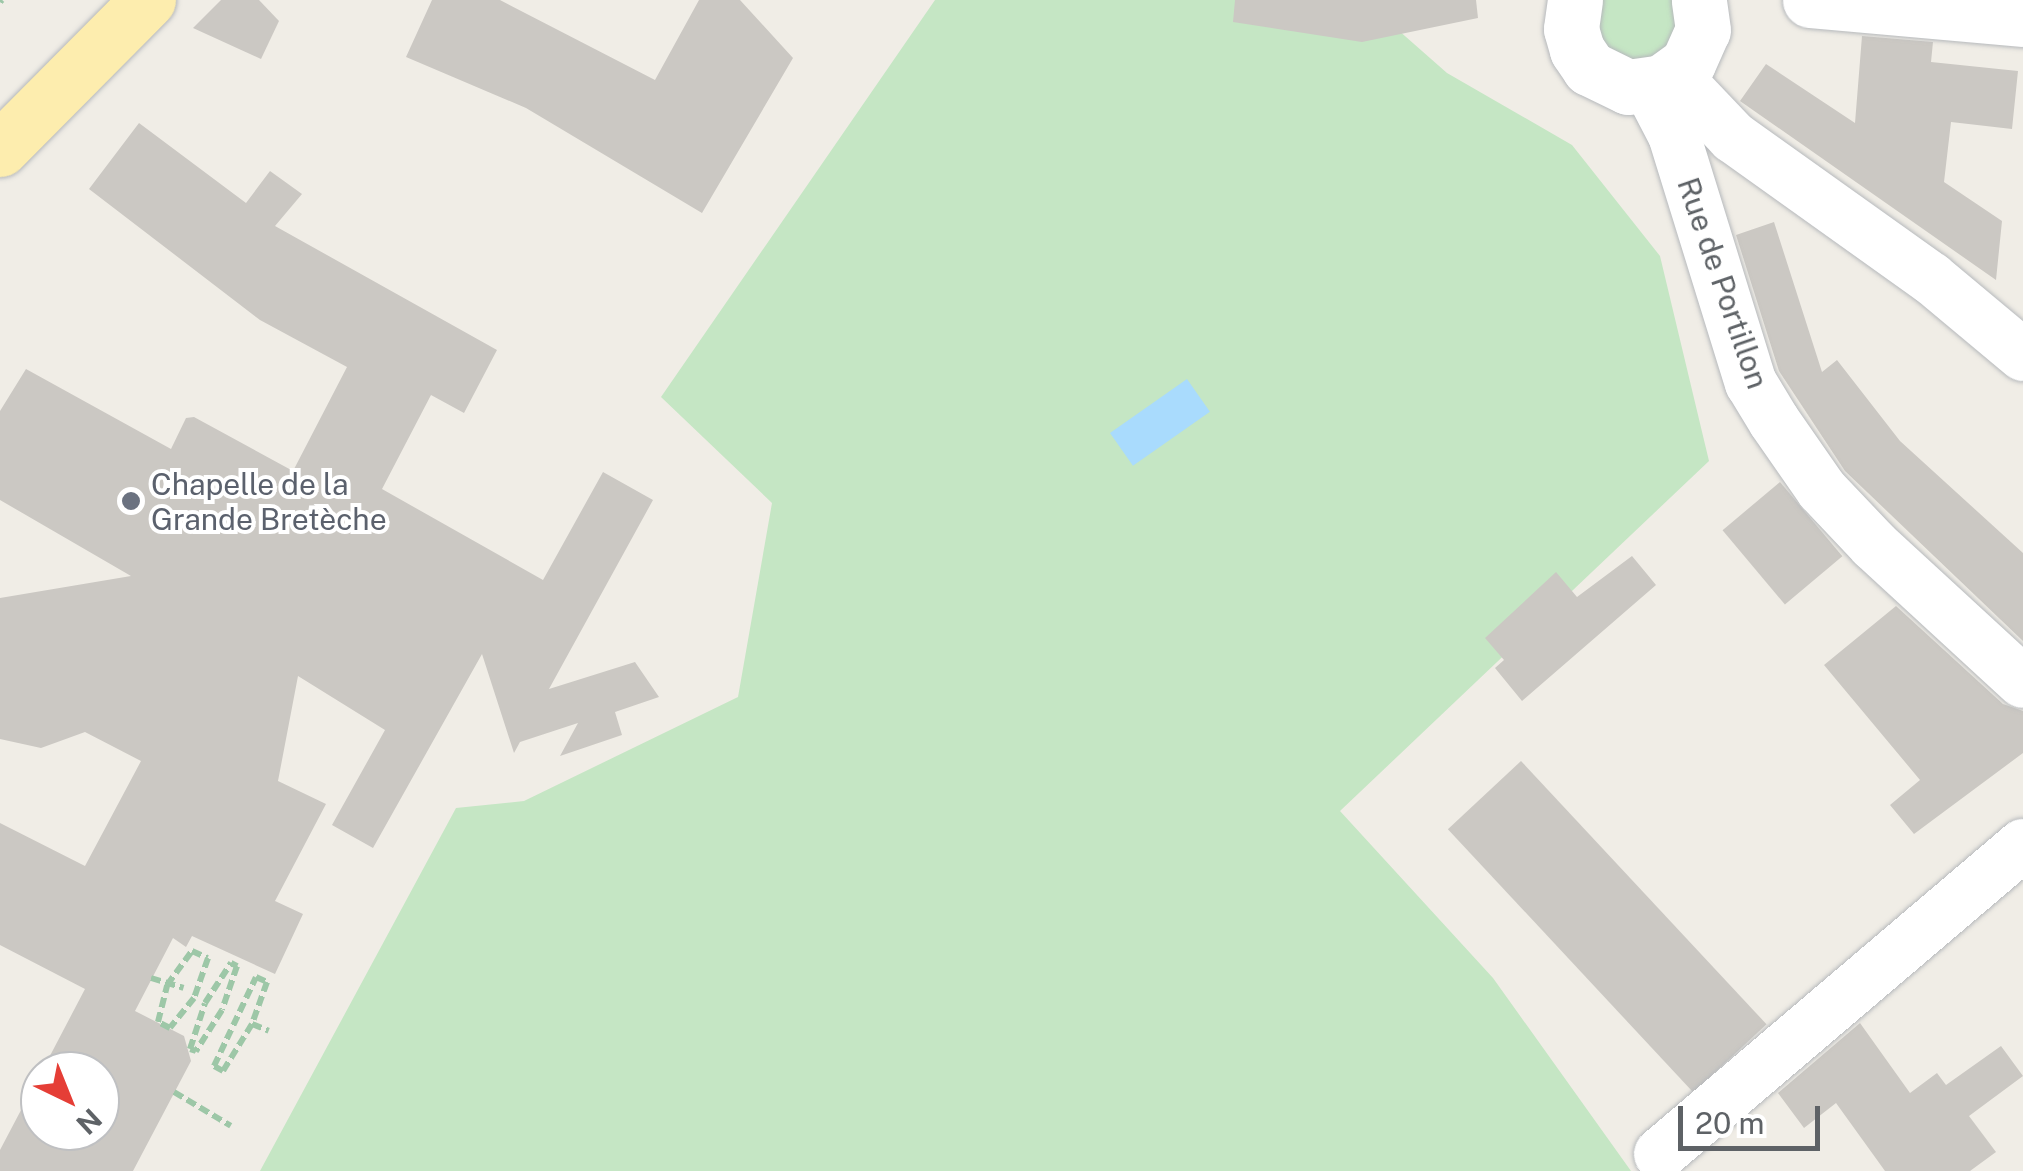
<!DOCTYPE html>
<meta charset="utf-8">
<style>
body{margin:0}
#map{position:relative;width:2023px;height:1171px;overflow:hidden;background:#f0ede6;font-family:"Public Sans",sans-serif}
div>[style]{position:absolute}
.green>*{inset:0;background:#c5e6c4}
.water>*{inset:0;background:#a9dbfd;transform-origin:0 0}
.building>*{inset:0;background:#cbc8c3;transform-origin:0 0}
.path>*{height:6px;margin-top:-3px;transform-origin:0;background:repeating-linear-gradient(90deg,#9dc7a7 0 10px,transparent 0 15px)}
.roads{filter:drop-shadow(0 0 2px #b6b9bc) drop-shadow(0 0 2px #b6b9bc)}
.minor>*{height:52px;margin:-26px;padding:0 26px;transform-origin:26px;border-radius:26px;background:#fff}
.tertiary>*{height:55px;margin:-27.5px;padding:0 27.5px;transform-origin:27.5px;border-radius:27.5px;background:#fff}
.primary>*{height:55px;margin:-27.5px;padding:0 27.5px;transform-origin:27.5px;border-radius:27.5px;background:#fdedae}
.dots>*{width:28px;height:28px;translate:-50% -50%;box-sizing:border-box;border:5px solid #fff;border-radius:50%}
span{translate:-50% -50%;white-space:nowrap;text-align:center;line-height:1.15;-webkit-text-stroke:8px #fff;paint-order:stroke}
.street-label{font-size:30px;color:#5e6266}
.worship-label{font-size:30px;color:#5b616d}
.left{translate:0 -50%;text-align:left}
.north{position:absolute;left:20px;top:1051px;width:100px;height:100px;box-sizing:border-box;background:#fff;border:2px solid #bfc0c2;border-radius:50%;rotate:137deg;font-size:28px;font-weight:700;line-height:40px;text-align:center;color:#5e6266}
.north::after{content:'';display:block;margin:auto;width:35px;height:45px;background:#e53e36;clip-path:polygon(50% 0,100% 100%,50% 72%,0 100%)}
.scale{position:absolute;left:1678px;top:1106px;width:142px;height:45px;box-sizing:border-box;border:5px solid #5e6266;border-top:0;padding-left:12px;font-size:30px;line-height:35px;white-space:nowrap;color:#5e6266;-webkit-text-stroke:8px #fff;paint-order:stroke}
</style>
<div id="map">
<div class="green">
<div style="clip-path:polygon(935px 0,1364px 0,1447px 73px,1572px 145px,1660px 256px,1709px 461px,1340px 811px,1493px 978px,1631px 1171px,260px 1171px,456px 808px,524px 801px,738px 697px,772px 503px,661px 397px)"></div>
<div style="clip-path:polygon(1597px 0,1676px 0,1678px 40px,1643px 66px,1603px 52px,1593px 10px)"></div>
</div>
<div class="water">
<div style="left:1187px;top:379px;width:40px;height:94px;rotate:55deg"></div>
</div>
<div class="building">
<div style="clip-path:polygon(221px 0,259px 0,279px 21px,261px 59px,193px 28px)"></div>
<div style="clip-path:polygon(432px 0,500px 0,655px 80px,699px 0,740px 0,793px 58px,702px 213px,526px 108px,406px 57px)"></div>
<div style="clip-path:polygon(1235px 0,1476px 0,1478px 18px,1362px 42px,1233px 22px)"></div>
<div style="clip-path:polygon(1862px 36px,1933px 42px,1931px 62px,2018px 71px,2012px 129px,1951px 122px,1944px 182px,2002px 221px,1996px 280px,1740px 101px,1766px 64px,1855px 123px)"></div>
<div style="clip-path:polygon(139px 123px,246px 203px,270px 171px,302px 194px,275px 226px,497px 350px,464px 413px,431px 395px,382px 489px,543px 580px,603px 472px,653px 500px,549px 689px,635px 662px,659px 697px,615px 712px,622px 735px,560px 756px,578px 723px,520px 742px,514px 753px,482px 654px,373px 848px,332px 825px,385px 730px,298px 676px,278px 781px,326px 804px,275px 901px,303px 914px,275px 974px,192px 936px,186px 947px,173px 938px,135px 1011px,184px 1036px,191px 1061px,133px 1171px,0 1171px,0 1150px,40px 1074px,40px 1131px,100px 1131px,100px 1071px,42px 1071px,85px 989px,0 945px,0 823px,85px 866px,141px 761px,85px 732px,41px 748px,0 739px,0 598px,131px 576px,0 500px,0 411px,26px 369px,171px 449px,186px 418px,194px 417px,293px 471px,347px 367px,260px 320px,89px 189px)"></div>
<div style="clip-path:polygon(1774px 222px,1822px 372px,1837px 360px,1900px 441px,2023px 553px,2023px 641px,1845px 471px,1779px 371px,1736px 235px)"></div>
<div style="left:1780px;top:482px;width:97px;height:75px;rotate:50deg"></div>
<div style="clip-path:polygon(1632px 556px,1656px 585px,1522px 701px,1495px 668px,1504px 660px,1485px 638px,1556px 572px,1577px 597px)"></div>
<div style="clip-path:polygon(1896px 606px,2003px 704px,2023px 711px,2023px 753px,1914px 834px,1890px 805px,1920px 780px,1824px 665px)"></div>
<div style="left:1521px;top:761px;width:360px;height:100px;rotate:47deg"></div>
<div style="clip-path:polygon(1860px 1023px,1910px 1093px,1937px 1073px,1946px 1085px,2001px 1046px,2023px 1076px,1969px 1116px,1996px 1152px,1970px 1171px,1885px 1171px,1836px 1103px,1804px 1128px,1778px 1093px)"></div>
</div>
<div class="path">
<div style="left:0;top:2px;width:3px;rotate:-45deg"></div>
<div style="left:192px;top:951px;width:17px;rotate:24deg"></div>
<div style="left:208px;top:958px;width:42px;rotate:109.3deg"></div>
<div style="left:194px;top:998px;width:38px;rotate:129deg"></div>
<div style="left:170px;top:1028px;width:13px;rotate:-153deg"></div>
<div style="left:158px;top:1022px;width:38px;rotate:-76deg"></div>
<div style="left:167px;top:985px;width:42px;rotate:-53.7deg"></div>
<div style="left:231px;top:963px;width:7px;rotate:27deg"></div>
<div style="left:237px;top:966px;width:46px;rotate:108.8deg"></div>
<div style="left:222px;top:1010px;width:49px;rotate:122.4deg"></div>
<div style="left:196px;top:1051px;width:6px;rotate:-162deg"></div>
<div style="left:190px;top:1049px;width:48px;rotate:-71.9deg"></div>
<div style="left:205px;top:1003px;width:48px;rotate:-57deg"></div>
<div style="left:256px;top:977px;width:12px;rotate:24deg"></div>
<div style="left:267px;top:982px;width:45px;rotate:109.7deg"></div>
<div style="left:252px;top:1024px;width:55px;rotate:121.7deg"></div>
<div style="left:223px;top:1071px;width:10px;rotate:-151deg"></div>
<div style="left:214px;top:1066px;width:98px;rotate:-64.7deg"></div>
<div style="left:151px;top:978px;width:34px;rotate:17deg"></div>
<div style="left:252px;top:1024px;width:18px;rotate:22deg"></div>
<div style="left:174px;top:1092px;width:66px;rotate:30.8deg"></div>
</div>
<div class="roads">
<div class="minor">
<div style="left:1674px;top:75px;width:86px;rotate:46.4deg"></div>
<div style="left:1733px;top:137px;width:243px;rotate:35.5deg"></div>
<div style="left:1931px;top:278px;width:120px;rotate:39.9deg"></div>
<div style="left:1649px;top:87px;width:54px;rotate:62.5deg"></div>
<div style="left:1674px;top:135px;width:260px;rotate:72.8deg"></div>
<div style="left:1751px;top:383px;width:44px;rotate:58.8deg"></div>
<div style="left:1774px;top:421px;width:84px;rotate:55.2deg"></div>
<div style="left:1822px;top:490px;width:76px;rotate:46.6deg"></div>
<div style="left:1874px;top:545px;width:202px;rotate:42.6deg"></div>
<div style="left:1660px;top:1154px;width:477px;rotate:-40.4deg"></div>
</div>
<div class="tertiary">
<div style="left:1575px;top:0;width:29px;rotate:98deg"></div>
<div style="left:1571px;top:29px;width:22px;rotate:74deg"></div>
<div style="left:1577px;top:50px;width:22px;rotate:56deg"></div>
<div style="left:1589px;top:68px;width:43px;rotate:26deg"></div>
<div style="left:1628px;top:87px;width:34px;rotate:-8deg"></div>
<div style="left:1662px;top:82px;width:32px;rotate:-36deg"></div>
<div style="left:1688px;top:63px;width:36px;rotate:-66deg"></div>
<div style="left:1703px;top:30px;width:30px;rotate:-98deg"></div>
<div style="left:1810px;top:0;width:214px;rotate:5.1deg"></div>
</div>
<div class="primary">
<div style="left:0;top:149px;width:210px;rotate:-45.2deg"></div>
</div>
</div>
<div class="dots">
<div style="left:131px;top:501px;background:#6b7280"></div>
</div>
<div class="street-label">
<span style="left:1723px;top:283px;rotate:71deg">Rue de Portillon</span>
</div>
<div class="worship-label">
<span class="left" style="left:151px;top:501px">Chapelle de la<br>Grande Bretèche</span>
</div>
<div class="north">N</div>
<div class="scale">20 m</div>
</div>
